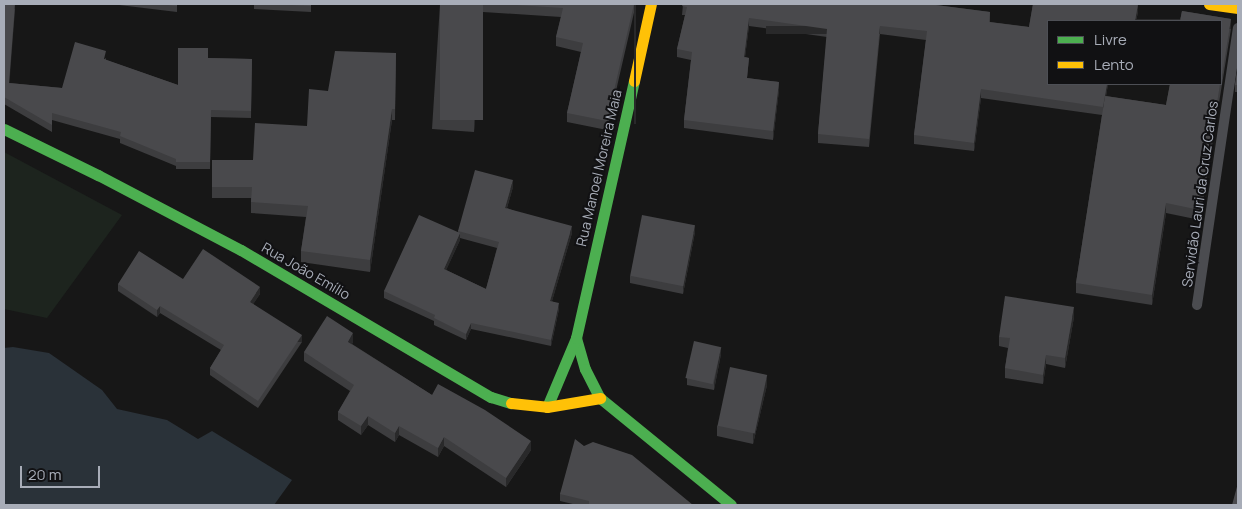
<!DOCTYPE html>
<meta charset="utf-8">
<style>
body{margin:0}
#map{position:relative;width:1242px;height:509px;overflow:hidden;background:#171717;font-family:Manrope,sans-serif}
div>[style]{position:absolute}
.green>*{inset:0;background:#1d241e}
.water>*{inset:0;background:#2a3239}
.lane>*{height:10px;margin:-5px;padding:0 5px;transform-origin:5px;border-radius:5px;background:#4b4c50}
.fast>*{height:11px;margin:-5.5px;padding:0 5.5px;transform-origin:5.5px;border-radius:5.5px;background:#4caf50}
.slow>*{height:11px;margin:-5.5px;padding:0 5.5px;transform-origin:5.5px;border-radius:5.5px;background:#ffc107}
.wall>*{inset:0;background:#3d3d3f}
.shaded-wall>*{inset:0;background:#29292a;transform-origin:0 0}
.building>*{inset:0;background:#49494c;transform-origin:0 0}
span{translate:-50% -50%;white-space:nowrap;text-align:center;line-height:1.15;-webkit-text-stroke:4px #111113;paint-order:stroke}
.street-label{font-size:14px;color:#a8adb8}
.frame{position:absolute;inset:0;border:5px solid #a8adb8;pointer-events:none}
.legend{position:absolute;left:1047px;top:20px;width:175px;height:65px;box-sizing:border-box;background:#111113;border:1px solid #4d4f55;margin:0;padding:6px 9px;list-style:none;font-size:15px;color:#a8adb8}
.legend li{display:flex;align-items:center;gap:10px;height:25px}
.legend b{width:25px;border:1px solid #4d4f55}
.scale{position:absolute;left:20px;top:466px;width:80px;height:22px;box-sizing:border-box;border:2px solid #a8adb8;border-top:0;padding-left:6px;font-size:15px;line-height:18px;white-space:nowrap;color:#a8adb8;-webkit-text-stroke:4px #111113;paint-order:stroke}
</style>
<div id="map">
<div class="green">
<div style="clip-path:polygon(4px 152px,122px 215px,47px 318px,4px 309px)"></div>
</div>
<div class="water">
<div style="clip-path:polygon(13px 347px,49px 353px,102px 390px,117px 409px,167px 420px,198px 439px,212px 431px,292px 480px,274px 505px,4px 505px,4px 348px)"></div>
</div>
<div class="lane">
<div style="left:1197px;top:305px;width:280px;rotate:-81.6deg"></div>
</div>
<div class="fast">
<div style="left:4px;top:129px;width:105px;rotate:26.1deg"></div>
<div style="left:98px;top:175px;width:161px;rotate:27.7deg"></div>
<div style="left:241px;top:250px;width:290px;rotate:30.5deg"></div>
<div style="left:491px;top:397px;width:21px;rotate:17deg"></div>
<div style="left:576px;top:338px;width:32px;rotate:74deg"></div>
<div style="left:585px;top:369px;width:33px;rotate:63deg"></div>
<div style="left:600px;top:398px;width:169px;rotate:39.2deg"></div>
<div style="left:547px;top:407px;width:75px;rotate:-67.2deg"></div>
<div style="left:576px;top:338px;width:263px;rotate:-77.3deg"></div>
</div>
<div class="slow">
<div style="left:1209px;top:4px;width:29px;rotate:8deg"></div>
<div style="left:634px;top:81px;width:79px;rotate:-77.6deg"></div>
<div style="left:511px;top:403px;width:36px;rotate:6deg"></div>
<div style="left:547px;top:407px;width:54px;rotate:-9.6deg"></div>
</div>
<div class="wall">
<div style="clip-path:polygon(4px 4px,15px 9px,9px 83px,62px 88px,106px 58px,106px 60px,178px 85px,208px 58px,252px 59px,251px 118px,211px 117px,210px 169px,176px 169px,176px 166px,120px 143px,120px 139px,52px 120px,52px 132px,4px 104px)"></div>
<div style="clip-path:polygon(119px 4px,177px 4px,177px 12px,119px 5px)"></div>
<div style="clip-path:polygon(254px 4px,311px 4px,311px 12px,254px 9px)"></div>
<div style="clip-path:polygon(440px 4px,636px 4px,607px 130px,567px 122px,567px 113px,581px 52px,556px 46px,556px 37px,561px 17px,483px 12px,474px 132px,432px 129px)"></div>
<div style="clip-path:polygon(683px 4px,928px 4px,990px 12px,990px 22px,1029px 27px,1033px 4px,1138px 4px,1138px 12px,1136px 21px,1048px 21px,1048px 84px,1108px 84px,1106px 96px,1166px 105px,1170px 84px,1221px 84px,1221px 21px,1180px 21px,1182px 11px,1231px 19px,1231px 29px,1200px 220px,1166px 213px,1152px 305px,1076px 293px,1076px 283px,1102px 115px,981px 98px,974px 151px,914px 144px,914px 135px,926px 40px,880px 34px,869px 147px,818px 143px,818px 134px,827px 37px,749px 26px,745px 57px,749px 58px,747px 78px,779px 82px,779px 90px,773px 140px,684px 128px,684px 120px,691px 60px,677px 57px,677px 49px,685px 15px,682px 15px)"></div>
<div style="clip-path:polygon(396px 53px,395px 120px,392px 120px,370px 272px,301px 262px,301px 251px,306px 217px,251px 213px,251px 198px,212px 198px,212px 160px,253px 160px,307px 126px,328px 91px)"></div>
<div style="clip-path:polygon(1238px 66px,1238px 92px,1235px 92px,1235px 85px)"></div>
<div style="clip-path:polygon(evenodd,513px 187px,507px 208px,572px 233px,552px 301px,559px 309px,551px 346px,471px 329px,466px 340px,434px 325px,434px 321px,384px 298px,384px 291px,458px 232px,458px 231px,513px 187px,460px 238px,497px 248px,486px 289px,446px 270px,460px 240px,460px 238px)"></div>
<div style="clip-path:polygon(695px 232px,683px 294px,630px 283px,630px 276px)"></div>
<div style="clip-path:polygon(183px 279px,260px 294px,253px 304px,302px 342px,258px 408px,210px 375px,210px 368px,221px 350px,160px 313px,157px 317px,118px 291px,118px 284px)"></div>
<div style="clip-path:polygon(1074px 317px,1065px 368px,1046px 364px,1043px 384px,1005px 378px,1005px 368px,1008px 348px,999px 346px,999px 337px)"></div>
<div style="clip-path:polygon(353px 342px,352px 344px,432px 395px,531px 450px,506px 487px,444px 446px,438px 457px,399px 435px,395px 442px,368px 425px,361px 435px,338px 420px,338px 412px,350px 391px,304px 361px,304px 352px)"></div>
<div style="clip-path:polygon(721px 354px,714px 390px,687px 385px,687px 378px)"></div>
<div style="clip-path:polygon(767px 385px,753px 444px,717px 436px,717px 426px)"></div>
<div style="clip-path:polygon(584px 446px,693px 505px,577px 505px,560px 501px,560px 494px)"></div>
</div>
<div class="shaded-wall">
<div style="clip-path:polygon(15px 4px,15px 9px,9px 90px,9px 83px)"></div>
<div style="clip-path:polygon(483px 4px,483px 12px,474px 132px,474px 123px)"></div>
<div style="left:634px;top:4px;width:2px;height:120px"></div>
<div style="clip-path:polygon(1138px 4px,1138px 12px,1136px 21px,1135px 21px)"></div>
<div style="clip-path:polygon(749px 18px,749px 26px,744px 65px,744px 57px)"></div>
<div style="left:1231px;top:19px;width:10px;height:193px;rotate:90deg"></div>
<div style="left:880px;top:26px;width:8px;height:114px;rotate:90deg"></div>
<div style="clip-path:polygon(779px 82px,779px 90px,773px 140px,773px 131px)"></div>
<div style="clip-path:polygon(1107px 84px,1108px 84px,1103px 115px,1103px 107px)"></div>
<div style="clip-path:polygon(981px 89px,981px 98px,974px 151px,974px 143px)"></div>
<div style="clip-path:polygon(392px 109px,392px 120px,370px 272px,370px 260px)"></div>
<div style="clip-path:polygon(513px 180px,513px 187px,505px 214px,505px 208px)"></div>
<div style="clip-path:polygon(1166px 203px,1166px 213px,1152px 305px,1152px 295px)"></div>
<div style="clip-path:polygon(695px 225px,695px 232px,683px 294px,683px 287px)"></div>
<div style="clip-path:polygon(572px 226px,572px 233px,550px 308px,550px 301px)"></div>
<div style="clip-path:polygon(460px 233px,460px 240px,444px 275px,444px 269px)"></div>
<div style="clip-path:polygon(260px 287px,260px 294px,250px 309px,250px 302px)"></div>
<div style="clip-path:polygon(559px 303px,559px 309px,551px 346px,551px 340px)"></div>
<div style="clip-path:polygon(160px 306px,160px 313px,157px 317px,157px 310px)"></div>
<div style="clip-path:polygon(1074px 307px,1074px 317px,1065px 368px,1065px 358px)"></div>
<div style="clip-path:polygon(471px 323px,471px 329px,466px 340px,466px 334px)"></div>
<div style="clip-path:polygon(353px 333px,353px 342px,348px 350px,348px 342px)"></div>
<div style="left:302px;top:335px;width:7px;height:79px;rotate:90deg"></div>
<div style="clip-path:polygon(721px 347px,721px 354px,714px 390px,714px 383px)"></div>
<div style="clip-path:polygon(1046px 355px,1046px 364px,1043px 384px,1043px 375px)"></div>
<div style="clip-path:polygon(767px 375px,767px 385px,753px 444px,753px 434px)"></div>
<div style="clip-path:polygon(368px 416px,368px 425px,361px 435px,361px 426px)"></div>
<div style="clip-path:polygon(399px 426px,399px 435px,395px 442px,395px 433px)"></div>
<div style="clip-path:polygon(444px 437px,444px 446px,438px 457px,438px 448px)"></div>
<div style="clip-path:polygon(531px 441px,531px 450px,506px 487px,506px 478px)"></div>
</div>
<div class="building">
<div style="clip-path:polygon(4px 4px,15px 4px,9px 83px,62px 88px,75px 42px,106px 51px,104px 59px,178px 85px,178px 48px,208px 48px,208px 58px,252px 59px,251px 111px,211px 110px,210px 162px,176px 162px,176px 159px,120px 136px,121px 132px,52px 113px,52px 125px,4px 97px)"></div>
<div style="clip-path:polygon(158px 4px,177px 4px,177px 6px)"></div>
<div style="clip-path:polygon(271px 4px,311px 4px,311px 6px)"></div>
<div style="left:440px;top:4px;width:43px;height:116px"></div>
<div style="clip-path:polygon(500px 4px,634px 4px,607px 121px,567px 113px,583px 43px,556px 37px,563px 8px)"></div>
<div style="clip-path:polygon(683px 4px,928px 4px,990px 12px,989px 22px,1029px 27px,1033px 4px,1138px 4px,1135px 21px,1048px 21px,1048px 84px,1107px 84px,1103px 107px,981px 89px,974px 143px,914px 135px,927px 31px,880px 26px,869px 139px,818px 134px,827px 29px,749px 18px,744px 57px,749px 58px,747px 78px,779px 82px,773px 131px,684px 120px,692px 52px,677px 49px,687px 7px,682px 6px)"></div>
<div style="clip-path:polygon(1182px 11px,1231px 19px,1221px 82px,1221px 21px,1180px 21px)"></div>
<div style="clip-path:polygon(335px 51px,396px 53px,395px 109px,392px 109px,370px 260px,301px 251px,308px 206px,251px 202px,252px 187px,212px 187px,212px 160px,253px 160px,255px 123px,307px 126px,309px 89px,328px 91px)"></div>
<div style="clip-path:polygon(1238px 66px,1238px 85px,1235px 85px)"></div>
<div style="clip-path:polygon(1170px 84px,1220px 84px,1200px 210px,1166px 203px,1152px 295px,1076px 283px,1105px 96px,1166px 105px)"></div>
<div style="clip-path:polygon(475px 170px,513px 180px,505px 208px,572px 226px,550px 301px,559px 303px,551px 340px,471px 323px,466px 334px,434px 318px,435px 315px,384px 291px,419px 215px,460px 233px,444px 269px,486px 289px,499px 242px,458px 231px)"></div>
<div style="left:642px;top:215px;width:54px;height:62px;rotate:11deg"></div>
<div style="clip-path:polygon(203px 249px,260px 287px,250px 302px,302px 335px,258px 401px,210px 368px,224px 345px,160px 306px,157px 310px,118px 284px,139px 251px,183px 279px)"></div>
<div style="clip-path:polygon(1005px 296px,1074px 307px,1065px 358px,1046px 355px,1043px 375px,1005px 368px,1010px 338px,999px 337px)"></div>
<div style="clip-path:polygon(327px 316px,353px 333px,348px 342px,432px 395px,438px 384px,485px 410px,531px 441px,506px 478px,444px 437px,438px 448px,399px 426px,395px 433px,368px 416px,361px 426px,338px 412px,354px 385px,304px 352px)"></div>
<div style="left:694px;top:341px;width:28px;height:38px;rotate:13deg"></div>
<div style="left:730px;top:367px;width:38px;height:60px;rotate:12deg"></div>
<div style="clip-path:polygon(575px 439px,584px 446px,593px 442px,632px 455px,693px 505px,589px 505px,589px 501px,560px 494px)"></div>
<div style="clip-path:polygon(1238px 483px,1238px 505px,1232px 505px)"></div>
</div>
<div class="street-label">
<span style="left:599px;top:168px;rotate:-77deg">Rua Manoel Moreira Maia</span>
<span style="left:1200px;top:194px;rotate:-82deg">Servidão Lauri da Cruz Carlos</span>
<span style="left:306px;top:271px;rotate:30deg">Rua João Emílio</span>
</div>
<div class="frame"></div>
<ul class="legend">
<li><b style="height:6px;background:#4caf50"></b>Livre</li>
<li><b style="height:6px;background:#ffc107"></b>Lento</li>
</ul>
<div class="scale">20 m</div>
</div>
